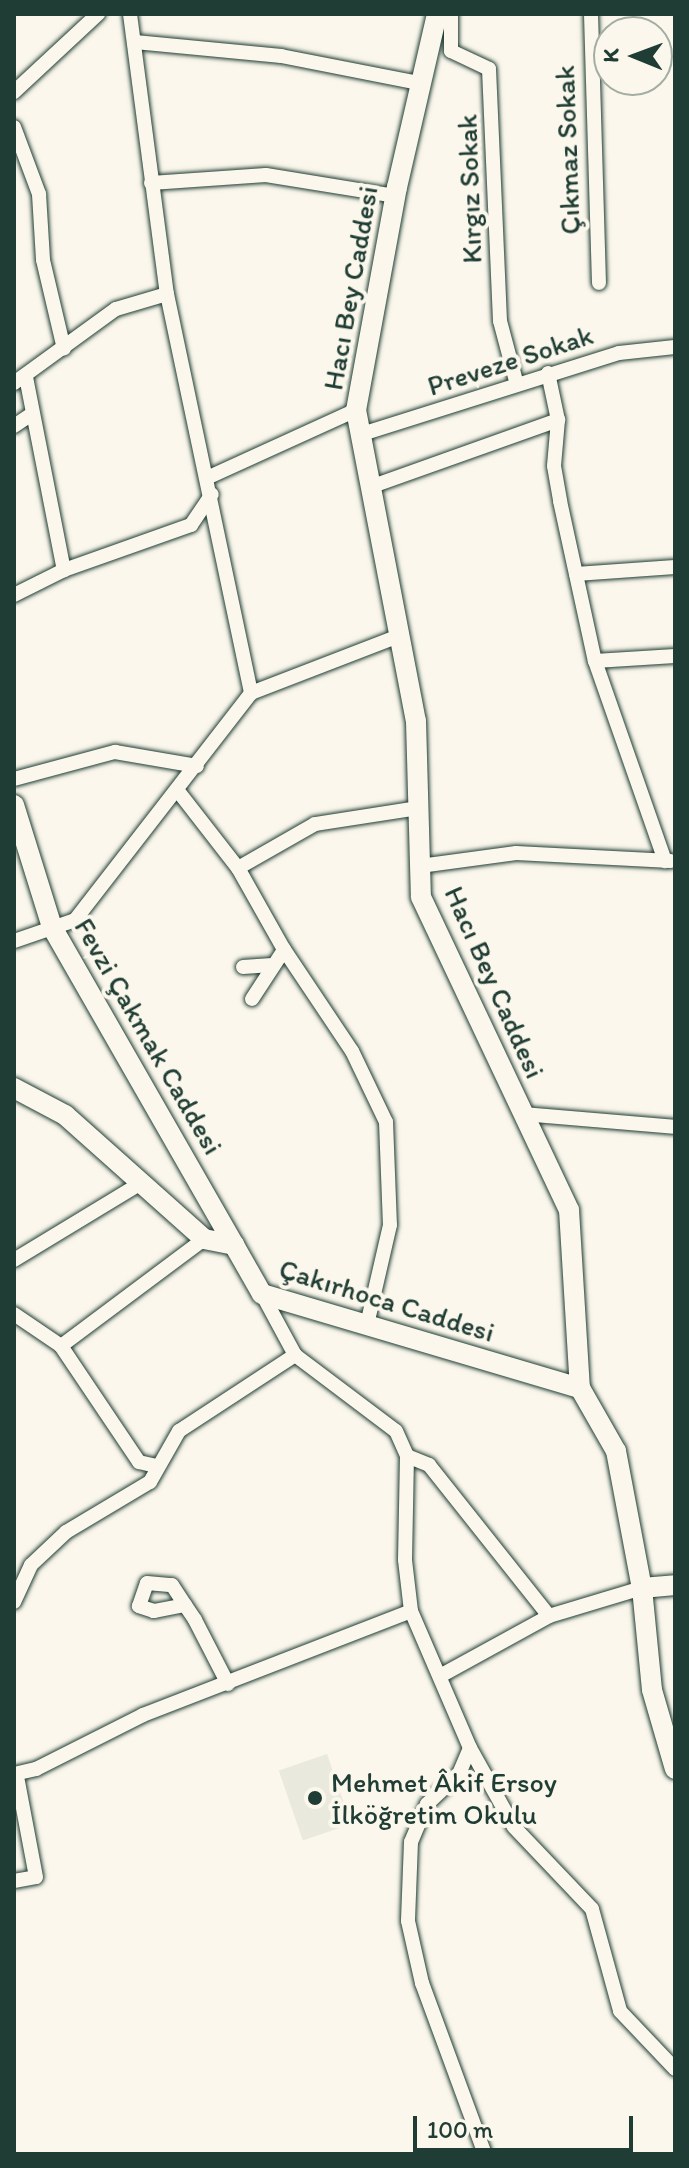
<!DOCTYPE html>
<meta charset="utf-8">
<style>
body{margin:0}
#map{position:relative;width:689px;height:2168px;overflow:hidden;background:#fbf7ec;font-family:Itim,sans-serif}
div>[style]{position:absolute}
.built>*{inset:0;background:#eae9de;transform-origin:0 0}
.roads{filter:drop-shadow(0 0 2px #1f3d34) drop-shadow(0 0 2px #1f3d34)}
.street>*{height:14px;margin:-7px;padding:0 7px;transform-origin:7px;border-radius:7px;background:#fbf7ec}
.secondary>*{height:20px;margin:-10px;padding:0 10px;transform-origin:10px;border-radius:10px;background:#fbf7ec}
.dots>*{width:22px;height:22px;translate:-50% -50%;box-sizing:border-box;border:4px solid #fbf7ec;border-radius:50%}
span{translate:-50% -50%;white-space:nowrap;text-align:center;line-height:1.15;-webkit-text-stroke:8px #fbf7ec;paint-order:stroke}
.street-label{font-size:28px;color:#1f3d34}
.poi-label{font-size:28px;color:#1f3d34}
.left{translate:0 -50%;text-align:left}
.frame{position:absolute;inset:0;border:16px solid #1f3d34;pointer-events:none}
.north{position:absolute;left:593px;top:16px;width:80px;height:80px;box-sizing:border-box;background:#fbf7ec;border:2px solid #a3ada2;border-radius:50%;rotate:271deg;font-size:22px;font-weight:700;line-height:32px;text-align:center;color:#1f3d34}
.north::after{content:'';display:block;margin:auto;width:28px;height:36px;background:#1f3d34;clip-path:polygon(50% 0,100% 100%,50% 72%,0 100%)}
.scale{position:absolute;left:413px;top:2116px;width:220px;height:36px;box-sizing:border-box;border:4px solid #1f3d34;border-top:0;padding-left:10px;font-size:24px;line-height:28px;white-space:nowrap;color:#1f3d34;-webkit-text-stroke:6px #fbf7ec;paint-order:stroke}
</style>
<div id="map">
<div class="built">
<div style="left:327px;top:1754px;width:74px;height:51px;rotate:71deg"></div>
</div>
<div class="roads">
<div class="street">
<div style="left:130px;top:14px;width:282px;rotate:82.5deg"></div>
<div style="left:167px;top:294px;width:408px;rotate:78.1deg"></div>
<div style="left:451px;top:14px;width:37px;rotate:90deg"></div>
<div style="left:451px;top:51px;width:42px;rotate:25.3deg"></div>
<div style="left:489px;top:69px;width:252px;rotate:87.5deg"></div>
<div style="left:500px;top:321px;width:66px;rotate:75.1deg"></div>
<div style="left:591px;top:14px;width:269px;rotate:88.3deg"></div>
<div style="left:135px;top:42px;width:147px;rotate:5.5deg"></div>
<div style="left:281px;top:56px;width:141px;rotate:11.1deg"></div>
<div style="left:14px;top:92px;width:115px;rotate:-42.9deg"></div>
<div style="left:14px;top:127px;width:72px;rotate:69.5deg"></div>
<div style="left:39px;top:194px;width:66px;rotate:86.5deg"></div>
<div style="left:43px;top:260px;width:91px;rotate:76.7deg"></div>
<div style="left:151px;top:183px;width:115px;rotate:-4deg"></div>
<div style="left:266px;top:175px;width:132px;rotate:9.2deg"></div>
<div style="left:548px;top:373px;width:48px;rotate:78deg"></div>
<div style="left:558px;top:420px;width:46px;rotate:95deg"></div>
<div style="left:554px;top:466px;width:36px;rotate:80deg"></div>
<div style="left:560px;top:501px;width:164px;rotate:77.7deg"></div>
<div style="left:595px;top:661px;width:212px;rotate:70.7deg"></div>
<div style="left:26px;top:377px;width:197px;rotate:78.9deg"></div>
<div style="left:14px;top:383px;width:126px;rotate:-36deg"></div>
<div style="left:116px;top:309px;width:53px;rotate:-16.4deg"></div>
<div style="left:14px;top:426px;width:22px;rotate:-34deg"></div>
<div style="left:362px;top:434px;width:269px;rotate:-17.5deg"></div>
<div style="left:619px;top:353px;width:56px;rotate:-6.1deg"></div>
<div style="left:209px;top:477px;width:162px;rotate:-24.5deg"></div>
<div style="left:370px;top:487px;width:200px;rotate:-19.6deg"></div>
<div style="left:576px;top:574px;width:99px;rotate:-4deg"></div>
<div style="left:14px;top:595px;width:56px;rotate:-26.6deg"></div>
<div style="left:64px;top:570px;width:135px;rotate:-19.5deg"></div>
<div style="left:191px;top:525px;width:37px;rotate:-56deg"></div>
<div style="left:595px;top:661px;width:80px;rotate:-3.6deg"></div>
<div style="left:14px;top:779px;width:105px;rotate:-15deg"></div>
<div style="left:115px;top:752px;width:83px;rotate:9.7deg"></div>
<div style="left:178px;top:791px;width:98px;rotate:52.1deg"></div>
<div style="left:238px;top:868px;width:92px;rotate:60.6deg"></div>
<div style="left:283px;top:948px;width:124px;rotate:56.2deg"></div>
<div style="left:352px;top:1051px;width:79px;rotate:64.4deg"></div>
<div style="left:386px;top:1122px;width:103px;rotate:87.8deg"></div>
<div style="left:390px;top:1225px;width:103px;rotate:103deg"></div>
<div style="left:420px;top:866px;width:97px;rotate:-7.7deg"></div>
<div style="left:516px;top:853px;width:155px;rotate:3deg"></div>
<div style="left:238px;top:868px;width:89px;rotate:-29.7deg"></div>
<div style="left:315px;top:824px;width:104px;rotate:-8.8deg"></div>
<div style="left:14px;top:941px;width:65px;rotate:-19deg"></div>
<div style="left:75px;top:920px;width:287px;rotate:-52.2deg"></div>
<div style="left:251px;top:693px;width:159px;rotate:-21.1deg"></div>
<div style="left:243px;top:967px;width:29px;rotate:-4deg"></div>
<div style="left:252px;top:999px;width:59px;rotate:-56.9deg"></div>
<div style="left:524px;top:1114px;width:152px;rotate:4.9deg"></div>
<div style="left:14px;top:1260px;width:149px;rotate:-31.2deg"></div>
<div style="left:262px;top:1294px;width:69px;rotate:61.6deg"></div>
<div style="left:295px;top:1355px;width:126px;rotate:37deg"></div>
<div style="left:396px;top:1431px;width:27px;rotate:66deg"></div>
<div style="left:407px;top:1456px;width:104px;rotate:91.1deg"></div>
<div style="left:405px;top:1560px;width:51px;rotate:83.3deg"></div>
<div style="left:411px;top:1611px;width:149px;rotate:66.7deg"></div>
<div style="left:470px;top:1748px;width:90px;rotate:60.9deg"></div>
<div style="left:514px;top:1827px;width:113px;rotate:46.4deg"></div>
<div style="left:592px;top:1909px;width:106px;rotate:74.6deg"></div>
<div style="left:620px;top:2011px;width:80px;rotate:46.5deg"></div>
<div style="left:14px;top:1314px;width:57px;rotate:34.2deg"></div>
<div style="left:61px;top:1346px;width:140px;rotate:56.1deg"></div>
<div style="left:139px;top:1462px;width:17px;rotate:13deg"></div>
<div style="left:61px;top:1346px;width:179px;rotate:-36.8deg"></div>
<div style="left:407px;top:1456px;width:24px;rotate:22deg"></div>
<div style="left:429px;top:1465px;width:193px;rotate:51.5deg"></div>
<div style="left:14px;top:1602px;width:41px;rotate:-65.3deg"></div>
<div style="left:31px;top:1565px;width:48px;rotate:-43.3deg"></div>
<div style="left:66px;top:1532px;width:98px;rotate:-30.8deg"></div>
<div style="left:150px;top:1482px;width:59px;rotate:-60.4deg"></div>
<div style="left:179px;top:1431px;width:139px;rotate:-33.2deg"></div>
<div style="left:185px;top:1605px;width:32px;rotate:169deg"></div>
<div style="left:154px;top:1611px;width:16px;rotate:-162deg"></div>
<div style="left:139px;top:1606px;width:24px;rotate:-71deg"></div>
<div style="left:147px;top:1583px;width:25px;rotate:5deg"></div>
<div style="left:172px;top:1585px;width:24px;rotate:57deg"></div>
<div style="left:185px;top:1605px;width:18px;rotate:56deg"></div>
<div style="left:195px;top:1620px;width:72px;rotate:62.7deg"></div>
<div style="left:440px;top:1676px;width:124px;rotate:-28.8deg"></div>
<div style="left:549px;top:1616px;width:97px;rotate:-16.8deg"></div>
<div style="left:470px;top:1748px;width:28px;rotate:113deg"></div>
<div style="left:459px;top:1774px;width:44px;rotate:136.8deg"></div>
<div style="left:427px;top:1804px;width:41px;rotate:112.8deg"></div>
<div style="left:411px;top:1842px;width:79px;rotate:92.2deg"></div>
<div style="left:408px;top:1921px;width:64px;rotate:77.3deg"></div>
<div style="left:422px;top:1983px;width:182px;rotate:69.8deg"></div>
<div style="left:14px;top:1774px;width:23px;rotate:-13deg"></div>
<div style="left:36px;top:1769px;width:120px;rotate:-26.8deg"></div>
<div style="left:143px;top:1715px;width:287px;rotate:-21.2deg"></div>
<div style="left:14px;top:1881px;width:22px;rotate:-10deg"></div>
<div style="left:36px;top:1877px;width:103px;rotate:-100.7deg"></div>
</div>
<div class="secondary">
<div style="left:437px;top:14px;width:178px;rotate:103deg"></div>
<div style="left:397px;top:187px;width:227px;rotate:100.4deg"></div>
<div style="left:356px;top:410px;width:317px;rotate:79.1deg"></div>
<div style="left:416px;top:721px;width:176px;rotate:88.4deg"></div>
<div style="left:421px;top:897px;width:346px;rotate:64.7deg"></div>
<div style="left:569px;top:1210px;width:178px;rotate:86.5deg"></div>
<div style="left:580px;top:1388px;width:73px;rotate:60.3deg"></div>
<div style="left:616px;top:1451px;width:139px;rotate:79.3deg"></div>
<div style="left:642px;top:1588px;width:102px;rotate:84.4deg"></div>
<div style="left:652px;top:1690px;width:82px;rotate:73.8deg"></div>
<div style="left:14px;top:805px;width:128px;rotate:72.7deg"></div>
<div style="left:52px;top:927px;width:366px;rotate:60.2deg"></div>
<div style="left:14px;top:1088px;width:58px;rotate:27.9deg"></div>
<div style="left:65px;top:1115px;width:186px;rotate:41.7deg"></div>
<div style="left:204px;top:1239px;width:31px;rotate:11deg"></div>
<div style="left:234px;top:1245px;width:56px;rotate:60.3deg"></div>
<div style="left:262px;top:1294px;width:332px;rotate:16.5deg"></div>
<div style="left:642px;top:1588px;width:33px;rotate:-5deg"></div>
</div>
</div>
<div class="dots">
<div style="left:315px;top:1798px;background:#1f3d34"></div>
</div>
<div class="street-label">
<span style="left:567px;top:150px;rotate:-92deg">Çıkmaz Sokak</span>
<span style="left:469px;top:189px;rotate:-92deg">Kırgız Sokak</span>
<span style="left:350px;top:288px;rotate:-80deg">Hacı Bey Caddesi</span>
<span style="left:510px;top:360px;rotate:-18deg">Preveze Sokak</span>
<span style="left:495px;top:982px;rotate:66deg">Hacı Bey Caddesi</span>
<span style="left:149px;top:1036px;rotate:60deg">Fevzi Çakmak Caddesi</span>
<span style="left:387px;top:1300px;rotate:17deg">Çakırhoca Caddesi</span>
</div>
<div class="poi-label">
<span class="left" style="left:331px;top:1798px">Mehmet Âkif Ersoy<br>İlköğretim Okulu</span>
</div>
<div class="frame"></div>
<div class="north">K</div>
<div class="scale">100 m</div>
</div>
